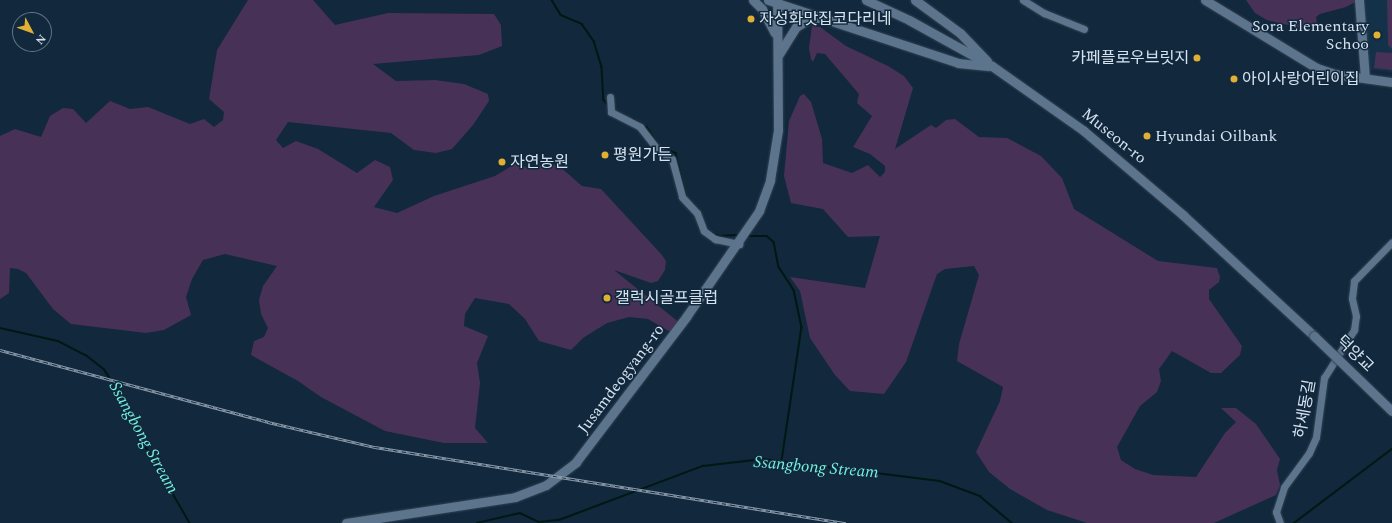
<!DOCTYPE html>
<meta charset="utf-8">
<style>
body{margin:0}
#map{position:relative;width:1392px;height:523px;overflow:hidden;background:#12283c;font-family:Spectral,"Noto Sans KR",serif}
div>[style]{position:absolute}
.built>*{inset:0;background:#14314a}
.green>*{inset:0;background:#483157}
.stream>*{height:1.5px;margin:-0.75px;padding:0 0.75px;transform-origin:0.75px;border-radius:0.75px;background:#001814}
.roads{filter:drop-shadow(0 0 1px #334354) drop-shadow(0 0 1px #334354)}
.street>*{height:7px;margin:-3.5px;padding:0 3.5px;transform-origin:3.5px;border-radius:3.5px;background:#5c758c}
.secondary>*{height:9px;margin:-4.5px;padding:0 4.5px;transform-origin:4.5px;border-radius:4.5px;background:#5c758c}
.rail>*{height:3px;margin-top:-1.5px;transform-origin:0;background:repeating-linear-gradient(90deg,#12283c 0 4.5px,#8a9bab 0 9px);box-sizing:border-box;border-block:1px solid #8a9bab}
.bridges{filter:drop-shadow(0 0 1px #334354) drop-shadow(0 0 1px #334354)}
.secondary-bridge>*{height:9px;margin:-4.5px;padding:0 4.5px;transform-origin:4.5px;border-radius:4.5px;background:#5c758c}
.dots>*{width:11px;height:11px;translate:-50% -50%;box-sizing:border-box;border:2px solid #12283c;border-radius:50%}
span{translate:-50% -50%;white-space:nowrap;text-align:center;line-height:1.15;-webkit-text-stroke:3px #12283c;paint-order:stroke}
.poi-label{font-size:16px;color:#d5e3f0}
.left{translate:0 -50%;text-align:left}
.right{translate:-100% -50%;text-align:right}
.street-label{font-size:16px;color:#d5e3f0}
.water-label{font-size:17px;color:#75f1df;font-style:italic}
.north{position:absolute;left:12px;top:12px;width:40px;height:40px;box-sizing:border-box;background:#12283c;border:1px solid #607384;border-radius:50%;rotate:131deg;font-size:11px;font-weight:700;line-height:16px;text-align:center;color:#d5e3f0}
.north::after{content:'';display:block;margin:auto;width:14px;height:18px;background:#dfb034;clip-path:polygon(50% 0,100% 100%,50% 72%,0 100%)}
</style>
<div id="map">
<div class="built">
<div style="clip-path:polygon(1359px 0,1392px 0,1392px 72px,1365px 69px)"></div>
</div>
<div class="green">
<div style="clip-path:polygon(248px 0,313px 0,335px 25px,388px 13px,494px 14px,501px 25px,502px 46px,479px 55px,373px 64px,396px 81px,435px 80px,464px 84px,488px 94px,489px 101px,473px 125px,452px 149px,436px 153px,414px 150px,391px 133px,288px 122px,276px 140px,283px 148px,296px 141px,318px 149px,357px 173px,375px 160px,390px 167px,393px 180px,374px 207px,397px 213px,434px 196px,495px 176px,515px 164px,531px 169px,543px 164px,558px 165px,582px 186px,601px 189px,662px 255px,666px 261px,665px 270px,658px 281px,651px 283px,614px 270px,681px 324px,674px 334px,648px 319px,629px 317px,607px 323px,583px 338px,571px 350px,539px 341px,525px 319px,509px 304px,475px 298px,465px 314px,464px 326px,488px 336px,477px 363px,480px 383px,475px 428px,488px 443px,444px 443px,385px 431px,321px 397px,298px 381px,251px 355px,254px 341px,264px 337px,268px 328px,261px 314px,259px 300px,263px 286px,277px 266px,225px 254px,203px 260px,192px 279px,186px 297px,191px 315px,164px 330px,146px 333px,71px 324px,53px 309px,26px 273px,18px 269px,10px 268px,9px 293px,0 299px,0 136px,15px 129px,41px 137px,50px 116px,63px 108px,73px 109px,86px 123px,110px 101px,130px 109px,148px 107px,190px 124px,204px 119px,214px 127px,223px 120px,224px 112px,209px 99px,217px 50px)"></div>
<div style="clip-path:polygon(1246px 0,1359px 0,1346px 7px,1320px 14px,1316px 17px,1317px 23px,1315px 28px,1309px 30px,1267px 20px,1255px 13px)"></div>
<div style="clip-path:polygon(1387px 0,1392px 0,1392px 49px,1388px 45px)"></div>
<div style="clip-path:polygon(812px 26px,820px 27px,846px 46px,888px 66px,904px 76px,913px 88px,895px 149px,931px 125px,936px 128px,946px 120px,955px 119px,979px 137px,1007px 138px,1041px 156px,1062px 178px,1074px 209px,1158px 261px,1217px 268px,1220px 277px,1219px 282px,1209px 290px,1209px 299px,1242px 346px,1240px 355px,1221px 373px,1211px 373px,1172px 351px,1159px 369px,1161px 381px,1157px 392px,1140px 406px,1117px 447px,1121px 460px,1135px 469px,1153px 475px,1196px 477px,1225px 433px,1236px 422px,1221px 408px,1236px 408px,1256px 424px,1280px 459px,1277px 470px,1280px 485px,1276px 495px,1214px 523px,1087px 523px,1047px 510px,1010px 489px,989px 472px,976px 452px,1000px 401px,1003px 387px,957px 361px,959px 344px,979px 275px,974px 266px,945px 269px,937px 274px,906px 362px,884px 394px,850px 391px,835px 375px,810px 338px,800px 291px,790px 277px,865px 288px,880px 236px,848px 237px,823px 209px,791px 203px,784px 176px,789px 121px,800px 96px,804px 94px,811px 102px,822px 139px,823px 163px,852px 173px,868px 165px,880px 177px,885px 172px,885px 166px,870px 154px,853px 147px,872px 116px,857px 103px,859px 94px,825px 54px,817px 53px,813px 62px,811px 59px,809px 48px)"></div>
<div style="clip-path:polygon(1376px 52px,1392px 53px,1392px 70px,1374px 68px)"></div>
</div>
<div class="stream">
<div style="left:552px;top:0;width:17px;rotate:59deg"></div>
<div style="left:561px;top:15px;width:23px;rotate:23deg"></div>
<div style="left:582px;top:24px;width:21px;rotate:55deg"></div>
<div style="left:594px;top:41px;width:27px;rotate:73deg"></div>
<div style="left:602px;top:67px;width:33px;rotate:87deg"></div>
<div style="left:604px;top:100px;width:8px;rotate:50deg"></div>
<div style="left:633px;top:119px;width:16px;rotate:30deg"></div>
<div style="left:647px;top:127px;width:24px;rotate:57deg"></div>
<div style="left:660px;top:147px;width:17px;rotate:21deg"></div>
<div style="left:676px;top:153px;width:46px;rotate:76.3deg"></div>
<div style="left:705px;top:225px;width:9px;rotate:54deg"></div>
<div style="left:710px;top:232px;width:11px;rotate:22deg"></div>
<div style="left:720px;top:236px;width:17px;rotate:-3deg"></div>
<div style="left:747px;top:236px;width:20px"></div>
<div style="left:767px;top:236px;width:9px;rotate:41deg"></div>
<div style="left:774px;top:242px;width:25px;rotate:79deg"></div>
<div style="left:779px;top:267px;width:27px;rotate:57deg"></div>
<div style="left:794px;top:290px;width:38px;rotate:78deg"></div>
<div style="left:802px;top:327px;width:135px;rotate:98.5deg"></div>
<div style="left:0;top:328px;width:59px;rotate:12.6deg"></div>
<div style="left:58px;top:341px;width:31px;rotate:27deg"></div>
<div style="left:86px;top:355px;width:23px;rotate:38deg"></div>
<div style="left:104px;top:369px;width:44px;rotate:57deg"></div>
<div style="left:128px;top:406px;width:39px;rotate:67deg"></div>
<div style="left:143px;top:442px;width:94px;rotate:59.9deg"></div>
<div style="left:477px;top:523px;width:44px;rotate:-13.1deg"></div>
<div style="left:520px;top:513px;width:21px;rotate:25deg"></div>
<div style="left:539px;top:522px;width:20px;rotate:-6deg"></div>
<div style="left:559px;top:520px;width:154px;rotate:-20.6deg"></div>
<div style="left:703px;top:466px;width:60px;rotate:-6.7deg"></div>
<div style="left:763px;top:459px;width:178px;rotate:7.1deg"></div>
<div style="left:940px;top:481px;width:43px;rotate:20.6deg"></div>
<div style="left:980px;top:496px;width:42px;rotate:40.2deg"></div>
<div style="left:1294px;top:523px;width:123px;rotate:-37.1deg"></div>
</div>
<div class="roads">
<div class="street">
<div style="left:1023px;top:0;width:25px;rotate:32deg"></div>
<div style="left:1044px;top:13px;width:43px;rotate:21.8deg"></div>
<div style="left:610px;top:97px;width:15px;rotate:86deg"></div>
<div style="left:611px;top:112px;width:33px;rotate:27deg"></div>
<div style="left:640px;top:127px;width:28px;rotate:52deg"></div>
<div style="left:657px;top:149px;width:18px;rotate:34deg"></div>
<div style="left:672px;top:159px;width:39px;rotate:75deg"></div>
<div style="left:682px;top:197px;width:22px;rotate:47deg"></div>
<div style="left:697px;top:213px;width:19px;rotate:69deg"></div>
<div style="left:704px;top:231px;width:14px;rotate:36deg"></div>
<div style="left:715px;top:239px;width:25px;rotate:12deg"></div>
<div style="left:1280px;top:523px;width:12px;rotate:-110deg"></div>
<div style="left:1276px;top:512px;width:26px;rotate:-72deg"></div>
<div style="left:1284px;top:487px;width:42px;rotate:-53.7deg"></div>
<div style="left:1309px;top:453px;width:17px;rotate:-66deg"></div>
<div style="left:1316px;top:437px;width:60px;rotate:-82.3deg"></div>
<div style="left:1324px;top:378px;width:57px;rotate:-58deg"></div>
<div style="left:1354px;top:330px;width:14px;rotate:-82deg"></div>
<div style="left:1356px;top:316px;width:18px;rotate:-103deg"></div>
<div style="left:1352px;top:298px;width:17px;rotate:-83deg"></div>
<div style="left:1354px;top:281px;width:54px;rotate:-45.7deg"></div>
</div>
<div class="secondary">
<div style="left:753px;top:0;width:13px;rotate:45deg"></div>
<div style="left:762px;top:9px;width:27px;rotate:62deg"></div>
<div style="left:768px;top:0;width:200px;rotate:18.3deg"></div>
<div style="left:958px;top:63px;width:30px;rotate:6deg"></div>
<div style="left:866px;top:0;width:47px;rotate:24.9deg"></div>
<div style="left:909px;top:20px;width:95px;rotate:29deg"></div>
<div style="left:992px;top:66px;width:113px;rotate:35.2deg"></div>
<div style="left:1084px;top:131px;width:130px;rotate:40.3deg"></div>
<div style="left:1183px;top:215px;width:178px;rotate:42.7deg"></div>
<div style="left:915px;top:0;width:56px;rotate:36.3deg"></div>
<div style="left:960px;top:33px;width:39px;rotate:46deg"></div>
<div style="left:1205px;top:0;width:131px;rotate:31.3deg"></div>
<div style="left:1317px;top:68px;width:18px;rotate:19deg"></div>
<div style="left:1334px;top:74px;width:59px;rotate:7.9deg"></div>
<div style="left:1359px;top:0;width:78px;rotate:85.6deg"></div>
<div style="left:779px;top:54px;width:32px;rotate:-58deg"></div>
<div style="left:796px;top:27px;width:15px;rotate:-32deg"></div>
<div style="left:809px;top:19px;width:9px;rotate:-6deg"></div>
<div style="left:346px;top:523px;width:171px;rotate:-8.7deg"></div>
<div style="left:515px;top:497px;width:33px;rotate:-21deg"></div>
<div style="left:546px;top:485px;width:38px;rotate:-37deg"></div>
<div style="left:576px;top:462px;width:182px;rotate:-52.8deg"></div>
<div style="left:686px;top:317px;width:129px;rotate:-55.4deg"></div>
<div style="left:759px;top:211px;width:33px;rotate:-70deg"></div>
<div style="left:770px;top:180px;width:51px;rotate:-80.9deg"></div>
<div style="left:778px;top:130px;width:130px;rotate:-90.4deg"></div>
</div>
</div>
<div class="rail">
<div style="left:0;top:350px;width:278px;rotate:15deg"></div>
<div style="left:268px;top:422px;width:110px;rotate:13.2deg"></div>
<div style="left:375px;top:447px;width:477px;rotate:9.2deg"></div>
</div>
<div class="bridges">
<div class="secondary-bridge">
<div style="left:1314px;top:336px;width:108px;rotate:43.9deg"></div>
</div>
</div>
<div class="dots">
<div style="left:751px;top:19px;background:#dfb034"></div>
<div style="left:1377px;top:35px;background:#dfb034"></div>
<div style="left:1197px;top:58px;background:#dfb034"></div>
<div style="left:1234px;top:79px;background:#dfb034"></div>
<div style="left:1147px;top:136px;background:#dfb034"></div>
<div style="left:605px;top:155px;background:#dfb034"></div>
<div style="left:502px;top:162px;background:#dfb034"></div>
<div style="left:607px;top:298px;background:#dfb034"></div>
</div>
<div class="poi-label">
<span class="left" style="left:759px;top:19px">자성화맛집코다리네</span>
<span class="right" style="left:1369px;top:35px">Sora Elementary<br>Schoo</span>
<span class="right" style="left:1189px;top:58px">카페플로우브릿지</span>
<span class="left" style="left:1242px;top:79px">아이사랑어린이집</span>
<span class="left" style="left:1155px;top:136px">Hyundai Oilbank</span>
<span class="left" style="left:613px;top:155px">평원가든</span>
<span class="left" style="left:510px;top:162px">자연농원</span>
<span class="left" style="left:615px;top:298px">갤럭시골프클럽</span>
</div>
<div class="street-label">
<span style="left:1114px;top:136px;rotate:39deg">Museon-ro</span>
<span style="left:1355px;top:354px;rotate:44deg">덕양교</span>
<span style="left:621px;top:379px;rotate:-53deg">Jusamdeogyang-ro</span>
<span style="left:1305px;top:409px;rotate:-80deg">하세동길</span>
</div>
<div class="water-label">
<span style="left:143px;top:438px;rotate:61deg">Ssangbong Stream</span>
<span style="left:816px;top:468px;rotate:5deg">Ssangbong Stream</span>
</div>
<div class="north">N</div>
</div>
